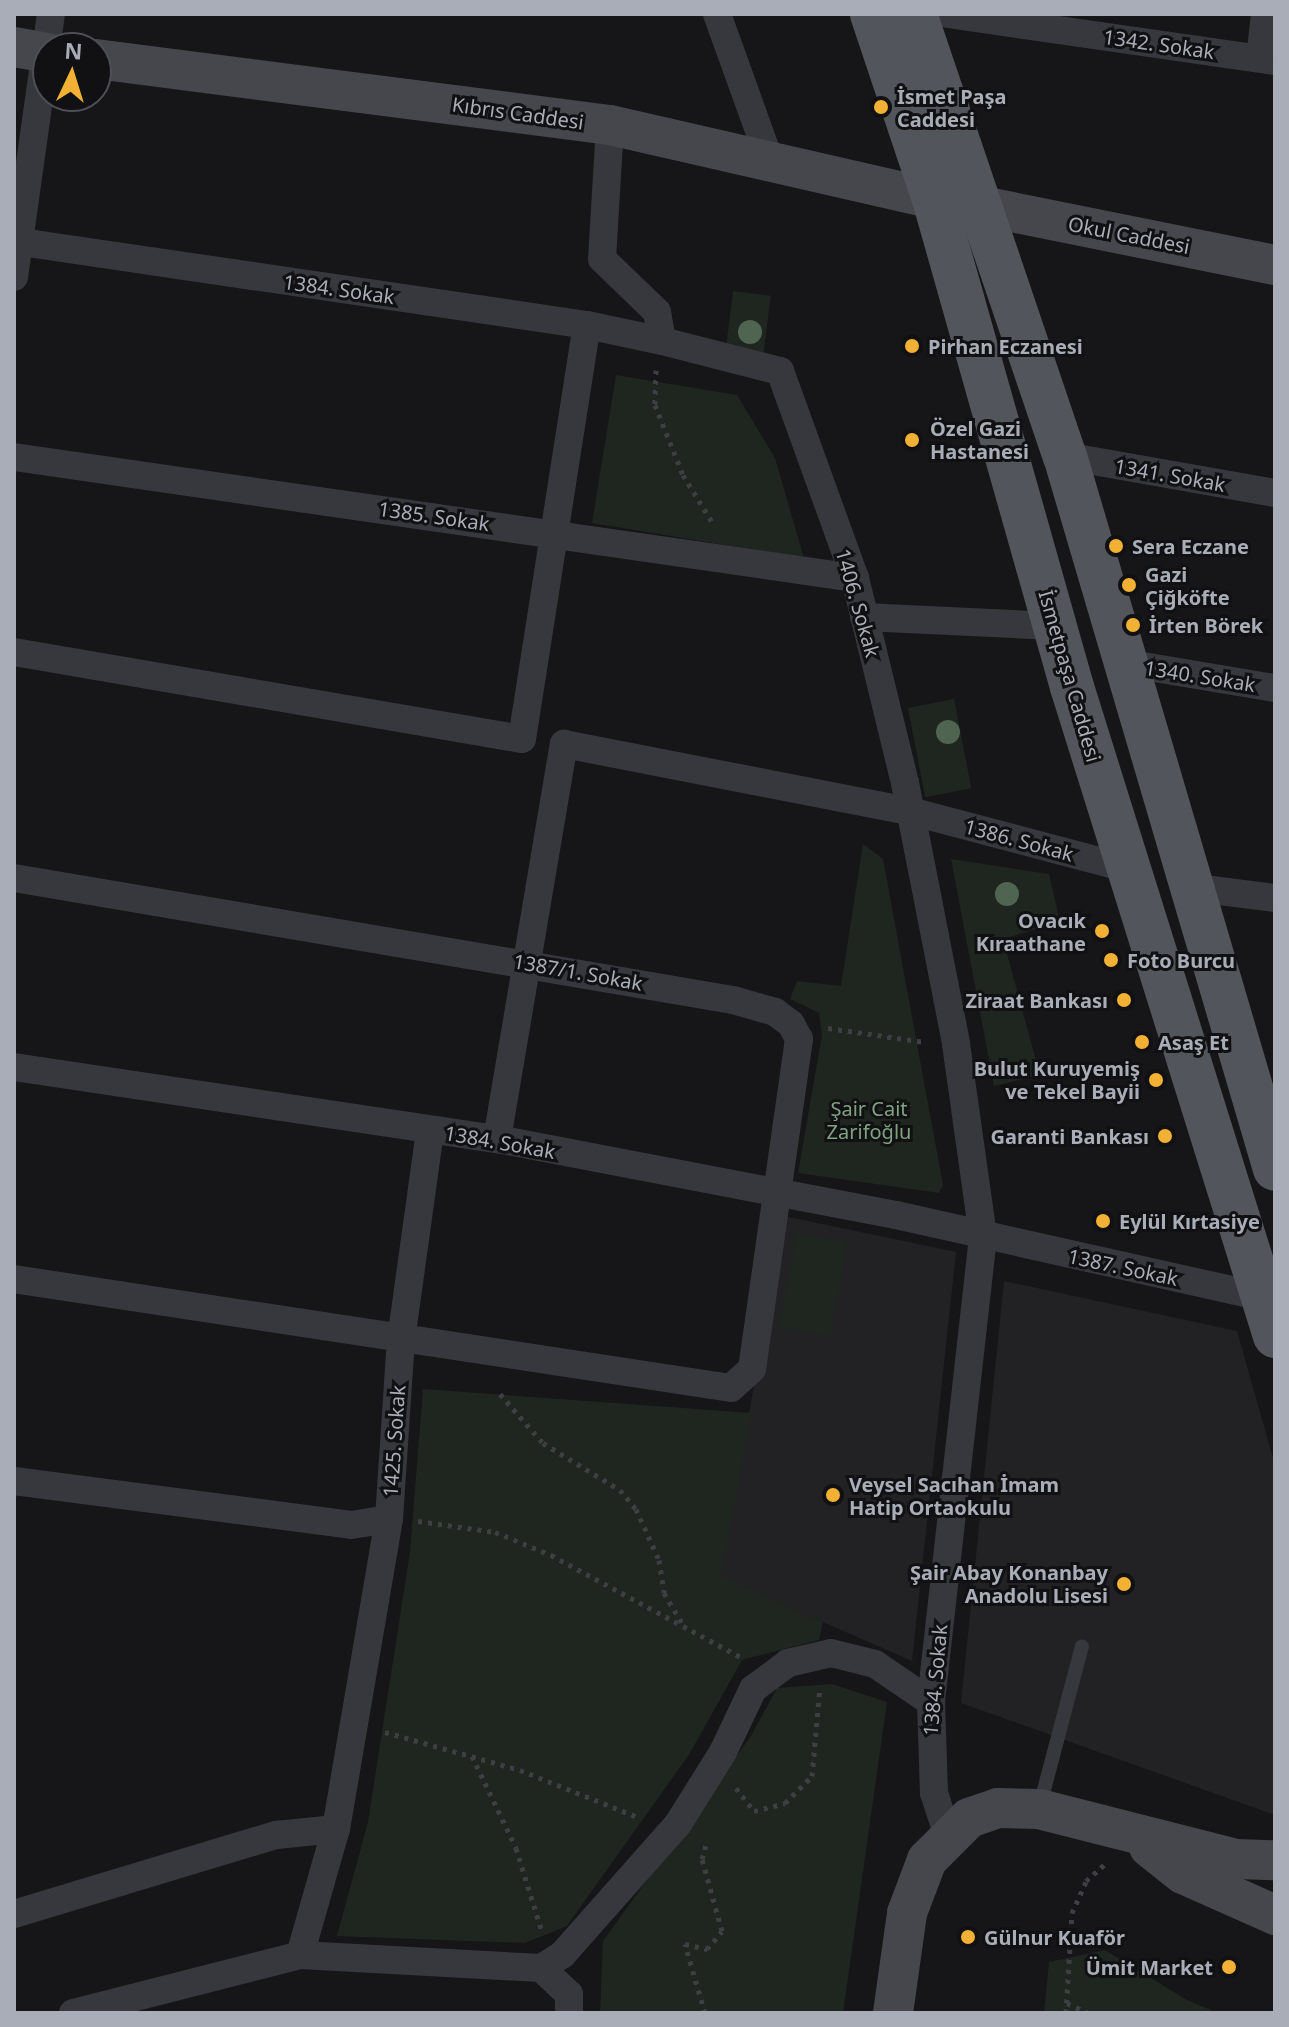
<!DOCTYPE html>
<meta charset="utf-8">
<style>
body{margin:0}
#map{position:relative;width:1289px;height:2027px;overflow:hidden;background:#161618;font-family:"Noto Sans",sans-serif}
div>[style]{position:absolute}
.built>*{inset:0;background:#222225}
.green>*{inset:0;background:#1e261f;transform-origin:0 0}
.path>*{height:5px;margin-top:-2.5px;transform-origin:0;background:repeating-linear-gradient(90deg,#3d3f44 0 4px,transparent 0 10px)}
.lane>*{height:14px;margin:-7px;padding:0 7px;transform-origin:7px;border-radius:7px;background:#37383d}
.street>*{height:28px;margin:-14px;padding:0 14px;transform-origin:14px;border-radius:14px;background:#37383d}
.secondary>*{height:40px;margin:-20px;padding:0 20px;transform-origin:20px;border-radius:20px;background:#45474d}
.primary>*{height:44px;margin:-22px;padding:0 22px;transform-origin:22px;border-radius:22px;background:#53555c}
.trees>*{width:24px;height:24px;margin:-12px;border-radius:50%;background:#506452}
.dots>*{width:22px;height:22px;translate:-50% -50%;box-sizing:border-box;border:4px solid #111113;border-radius:50%}
span{translate:-50% -50%;white-space:nowrap;text-align:center;line-height:1.15;-webkit-text-stroke:6px #111113;paint-order:stroke}
.street-label{font-size:20px;color:#a8adb8}
.poi-label{font-size:20px;color:#a8adb8;font-weight:700}
.left{translate:0 -50%;text-align:left}
.right{translate:-100% -50%;text-align:right}
.park-label{font-size:20px;color:#7fa381}
.frame{position:absolute;inset:0;border:16px solid #a8adb8;pointer-events:none}
.north{position:absolute;left:32px;top:32px;width:80px;height:80px;box-sizing:border-box;background:#111113;border:2px solid #4d4f55;border-radius:50%;rotate:4deg;font-size:22px;font-weight:700;line-height:32px;text-align:center;color:#a8adb8}
.north::after{content:'';display:block;margin:auto;width:28px;height:36px;background:#f2b134;clip-path:polygon(50% 0,100% 100%,50% 72%,0 100%)}
</style>
<div id="map">
<div class="built">
<div style="clip-path:polygon(784px 1216px,956px 1252px,912px 1661px,720px 1577px)"></div>
<div style="clip-path:polygon(1004px 1281px,1237px 1331px,1275px 1465px,1275px 1815px,961px 1703px)"></div>
</div>
<div class="green">
<div style="left:733px;top:291px;width:38px;height:59px;rotate:7deg"></div>
<div style="clip-path:polygon(616px 375px,737px 395px,775px 458px,804px 558px,592px 523px)"></div>
<div style="left:954px;top:699px;width:91px;height:47px;rotate:79deg"></div>
<div style="clip-path:polygon(863px 844px,883px 859px,943px 1185px,939px 1193px,798px 1173px,822px 1035px,819px 1013px,790px 999px,797px 981px,841px 986px)"></div>
<div style="clip-path:polygon(951px 859px,1049px 874px,1060px 922px,1003px 939px,1040px 1075px,994px 1086px)"></div>
<div style="left:796px;top:1233px;width:52px;height:96px;rotate:10deg"></div>
<div style="clip-path:polygon(423px 1389px,752px 1413px,721px 1576px,823px 1622px,819px 1640px,742px 1660px,690px 1753px,567px 1926px,525px 1943px,337px 1936px,368px 1822px,410px 1552px)"></div>
<div style="clip-path:polygon(832px 1684px,887px 1702px,843px 2013px,600px 2013px,603px 1941px,751px 1736px,777px 1688px)"></div>
<div style="clip-path:polygon(1105px 1950px,1187px 2000px,1218px 2013px,1044px 2013px,1049px 1962px)"></div>
</div>
<div class="path">
<div style="left:656px;top:370px;width:35px;rotate:92deg"></div>
<div style="left:655px;top:405px;width:75px;rotate:68.2deg"></div>
<div style="left:683px;top:475px;width:59px;rotate:58.2deg"></div>
<div style="left:828px;top:1028px;width:98px;rotate:8.2deg"></div>
<div style="left:500px;top:1394px;width:65px;rotate:48.7deg"></div>
<div style="left:543px;top:1443px;width:90px;rotate:31.4deg"></div>
<div style="left:620px;top:1490px;width:25px;rotate:50deg"></div>
<div style="left:636px;top:1509px;width:56px;rotate:65.7deg"></div>
<div style="left:659px;top:1560px;width:33px;rotate:81deg"></div>
<div style="left:664px;top:1593px;width:37px;rotate:59deg"></div>
<div style="left:418px;top:1521px;width:78px;rotate:8.1deg"></div>
<div style="left:495px;top:1532px;width:61px;rotate:22.3deg"></div>
<div style="left:551px;top:1555px;width:219px;rotate:28.3deg"></div>
<div style="left:385px;top:1732px;width:140px;rotate:15.7deg"></div>
<div style="left:520px;top:1770px;width:129px;rotate:21.8deg"></div>
<div style="left:472px;top:1756px;width:102px;rotate:64.4deg"></div>
<div style="left:516px;top:1848px;width:88px;rotate:72.8deg"></div>
<div style="left:736px;top:1788px;width:29px;rotate:52deg"></div>
<div style="left:754px;top:1811px;width:32px;rotate:-14deg"></div>
<div style="left:785px;top:1803px;width:38px;rotate:-45deg"></div>
<div style="left:812px;top:1776px;width:90px;rotate:-84.9deg"></div>
<div style="left:1067px;top:2003px;width:23px;rotate:25deg"></div>
<div style="left:705px;top:2013px;width:72px;rotate:-106.2deg"></div>
<div style="left:685px;top:1944px;width:23px;rotate:13deg"></div>
<div style="left:707px;top:1949px;width:23px;rotate:-50deg"></div>
<div style="left:722px;top:1931px;width:75px;rotate:-105.5deg"></div>
<div style="left:702px;top:1859px;width:18px;rotate:-74deg"></div>
<div style="left:1066px;top:2013px;width:100px;rotate:-86.6deg"></div>
<div style="left:1072px;top:1913px;width:35px;rotate:-66deg"></div>
<div style="left:1086px;top:1881px;width:25px;rotate:-42deg"></div>
</div>
<div class="lane">
<div style="left:1040px;top:1805px;width:164px;rotate:-75.2deg"></div>
</div>
<div class="street">
<div style="left:717px;top:14px;width:156px;rotate:70.2deg"></div>
<div style="left:948px;top:14px;width:330px;rotate:8.2deg"></div>
<div style="left:1260px;top:58px;width:44px;rotate:-83.5deg"></div>
<div style="left:610px;top:125px;width:134px;rotate:93.4deg"></div>
<div style="left:602px;top:259px;width:76px;rotate:43.9deg"></div>
<div style="left:657px;top:312px;width:29px;rotate:80deg"></div>
<div style="left:662px;top:341px;width:122px;rotate:14.3deg"></div>
<div style="left:780px;top:371px;width:220px;rotate:70.1deg"></div>
<div style="left:855px;top:578px;width:211px;rotate:76.3deg"></div>
<div style="left:905px;top:783px;width:266px;rotate:78.9deg"></div>
<div style="left:956px;top:1044px;width:195px;rotate:82deg"></div>
<div style="left:983px;top:1237px;width:468px;rotate:96.4deg"></div>
<div style="left:931px;top:1702px;width:91px;rotate:88.1deg"></div>
<div style="left:934px;top:1793px;width:45px;rotate:72deg"></div>
<div style="left:14px;top:241px;width:579px;rotate:8.34deg"></div>
<div style="left:587px;top:325px;width:77px;rotate:12deg"></div>
<div style="left:14px;top:277px;width:266px;rotate:-82deg"></div>
<div style="left:1065px;top:456px;width:213px;rotate:10deg"></div>
<div style="left:14px;top:457px;width:850px;rotate:8.19deg"></div>
<div style="left:864px;top:617px;width:191px;rotate:2.7deg"></div>
<div style="left:14px;top:652px;width:515px;rotate:9.72deg"></div>
<div style="left:522px;top:739px;width:419px;rotate:-81.1deg"></div>
<div style="left:1125px;top:663px;width:152px;rotate:9.5deg"></div>
<div style="left:14px;top:878px;width:729px;rotate:9.63deg"></div>
<div style="left:733px;top:1000px;width:44px;rotate:15.9deg"></div>
<div style="left:775px;top:1012px;width:20px;rotate:37deg"></div>
<div style="left:791px;top:1024px;width:17px;rotate:62deg"></div>
<div style="left:799px;top:1039px;width:333px;rotate:98.1deg"></div>
<div style="left:752px;top:1369px;width:28px;rotate:138deg"></div>
<div style="left:731px;top:1388px;width:725px;rotate:-171.36deg"></div>
<div style="left:1196px;top:888px;width:80px;rotate:7.2deg"></div>
<div style="left:14px;top:1067px;width:488px;rotate:8.5deg"></div>
<div style="left:497px;top:1139px;width:406px;rotate:10.8deg"></div>
<div style="left:896px;top:1215px;width:376px;rotate:12.6deg"></div>
<div style="left:497px;top:1139px;width:401px;rotate:-80.4deg"></div>
<div style="left:564px;top:744px;width:352px;rotate:11deg"></div>
<div style="left:910px;top:811px;width:227px;rotate:14.8deg"></div>
<div style="left:14px;top:1481px;width:340px;rotate:7.4deg"></div>
<div style="left:351px;top:1525px;width:38px;rotate:-9deg"></div>
<div style="left:389px;top:1519px;width:179px;rotate:-86.2deg"></div>
<div style="left:401px;top:1340px;width:212px;rotate:-82.1deg"></div>
<div style="left:14px;top:1914px;width:274px;rotate:-16.8deg"></div>
<div style="left:276px;top:1835px;width:60px;rotate:-5.7deg"></div>
<div style="left:300px;top:1955px;width:131px;rotate:-74.1deg"></div>
<div style="left:336px;top:1829px;width:314px;rotate:-80.3deg"></div>
<div style="left:541px;top:1968px;width:38px;rotate:43deg"></div>
<div style="left:569px;top:1994px;width:19px;rotate:90deg"></div>
<div style="left:73px;top:2013px;width:234px;rotate:-14.3deg"></div>
<div style="left:300px;top:1955px;width:241px;rotate:3.1deg"></div>
<div style="left:541px;top:1968px;width:25px;rotate:-32deg"></div>
<div style="left:562px;top:1955px;width:175px;rotate:-48.5deg"></div>
<div style="left:678px;top:1824px;width:85px;rotate:-58deg"></div>
<div style="left:723px;top:1752px;width:70px;rotate:-64.5deg"></div>
<div style="left:753px;top:1689px;width:44px;rotate:-36.6deg"></div>
<div style="left:788px;top:1663px;width:44px;rotate:-13.1deg"></div>
<div style="left:831px;top:1653px;width:45px;rotate:14deg"></div>
<div style="left:875px;top:1664px;width:68px;rotate:34.2deg"></div>
</div>
<div class="secondary">
<div style="left:14px;top:47px;width:35px;rotate:10deg"></div>
<div style="left:96px;top:59px;width:518px;rotate:7.32deg"></div>
<div style="left:610px;top:125px;width:332px;rotate:12.9deg"></div>
<div style="left:982px;top:206px;width:299px;rotate:11.4deg"></div>
<div style="left:1149px;top:1847px;width:43px;rotate:38.5deg"></div>
<div style="left:1183px;top:1874px;width:101px;rotate:24deg"></div>
<div style="left:893px;top:2013px;width:101px;rotate:-82deg"></div>
<div style="left:907px;top:1913px;width:57px;rotate:-69.3deg"></div>
<div style="left:927px;top:1860px;width:59px;rotate:-45deg"></div>
<div style="left:969px;top:1818px;width:31px;rotate:-19deg"></div>
<div style="left:998px;top:1808px;width:41px;rotate:1.4deg"></div>
<div style="left:1039px;top:1809px;width:204px;rotate:14.2deg"></div>
<div style="left:1237px;top:1859px;width:38px;rotate:2deg"></div>
</div>
<div class="primary">
<div style="left:872px;top:14px;width:195px;rotate:71.5deg"></div>
<div style="left:934px;top:199px;width:507px;rotate:74.21deg"></div>
<div style="left:1072px;top:687px;width:680px;rotate:72.63deg"></div>
<div style="left:915px;top:14px;width:467px;rotate:71.3deg"></div>
<div style="left:1065px;top:456px;width:743px;rotate:73.59deg"></div>
</div>
<div class="trees">
<div style="left:750px;top:332px"></div>
<div style="left:948px;top:732px"></div>
<div style="left:1007px;top:894px"></div>
</div>
<div class="dots">
<div style="left:881px;top:107px;background:#f2b134"></div>
<div style="left:912px;top:346px;background:#f2b134"></div>
<div style="left:912px;top:440px;background:#f2b134"></div>
<div style="left:1116px;top:546px;background:#f2b134"></div>
<div style="left:1129px;top:585px;background:#f2b134"></div>
<div style="left:1133px;top:625px;background:#f2b134"></div>
<div style="left:1102px;top:931px;background:#f2b134"></div>
<div style="left:1111px;top:960px;background:#f2b134"></div>
<div style="left:1124px;top:1000px;background:#f2b134"></div>
<div style="left:1142px;top:1042px;background:#f2b134"></div>
<div style="left:1156px;top:1080px;background:#f2b134"></div>
<div style="left:1165px;top:1136px;background:#f2b134"></div>
<div style="left:1103px;top:1221px;background:#f2b134"></div>
<div style="left:833px;top:1495px;background:#f2b134"></div>
<div style="left:1124px;top:1584px;background:#f2b134"></div>
<div style="left:968px;top:1937px;background:#f2b134"></div>
<div style="left:1229px;top:1967px;background:#f2b134"></div>
</div>
<div class="street-label">
<span style="left:1159px;top:44px;rotate:8deg">1342. Sokak</span>
<span style="left:518px;top:113px;rotate:8deg">Kıbrıs Caddesi</span>
<span style="left:1129px;top:235px;rotate:11deg">Okul Caddesi</span>
<span style="left:339px;top:289px;rotate:8deg">1384. Sokak</span>
<span style="left:1170px;top:475px;rotate:10deg">1341. Sokak</span>
<span style="left:434px;top:516px;rotate:8deg">1385. Sokak</span>
<span style="left:858px;top:603px;rotate:74deg">1406. Sokak</span>
<span style="left:1070px;top:676px;rotate:74deg">İsmetpaşa Caddesi</span>
<span style="left:1200px;top:676px;rotate:9deg">1340. Sokak</span>
<span style="left:1019px;top:840px;rotate:15deg">1386. Sokak</span>
<span style="left:578px;top:972px;rotate:10deg">1387/1. Sokak</span>
<span style="left:500px;top:1142px;rotate:10deg">1384. Sokak</span>
<span style="left:1123px;top:1267px;rotate:12deg">1387. Sokak</span>
<span style="left:394px;top:1441px;rotate:-86deg">1425. Sokak</span>
<span style="left:935px;top:1680px;rotate:-85deg">1384. Sokak</span>
</div>
<div class="poi-label">
<span class="left" style="left:897px;top:108px">İsmet Paşa<br>Caddesi</span>
<span class="left" style="left:928px;top:346px">Pirhan Eczanesi</span>
<span class="left" style="left:930px;top:440px">Özel Gazi<br>Hastanesi</span>
<span class="left" style="left:1132px;top:546px">Sera Eczane</span>
<span class="left" style="left:1145px;top:586px">Gazi<br>Çiğköfte</span>
<span class="left" style="left:1149px;top:625px">İrten Börek</span>
<span class="right" style="left:1086px;top:932px">Ovacık<br>Kıraathane</span>
<span class="left" style="left:1127px;top:960px">Foto Burcu</span>
<span class="right" style="left:1108px;top:1000px">Ziraat Bankası</span>
<span class="left" style="left:1158px;top:1042px">Asaş Et</span>
<span class="right" style="left:1140px;top:1080px">Bulut Kuruyemiş<br>ve Tekel Bayii</span>
<span class="right" style="left:1149px;top:1136px">Garanti Bankası</span>
<span class="left" style="left:1119px;top:1221px">Eylül Kırtasiye</span>
<span class="left" style="left:849px;top:1496px">Veysel Sacıhan İmam<br>Hatip Ortaokulu</span>
<span class="right" style="left:1108px;top:1584px">Şair Abay Konanbay<br>Anadolu Lisesi</span>
<span class="left" style="left:984px;top:1937px">Gülnur Kuaför</span>
<span class="right" style="left:1213px;top:1967px">Ümit Market</span>
</div>
<div class="park-label">
<span style="left:869px;top:1120px">Şair Cait<br>Zarifoğlu</span>
</div>
<div class="frame"></div>
<div class="north">N</div>
</div>
